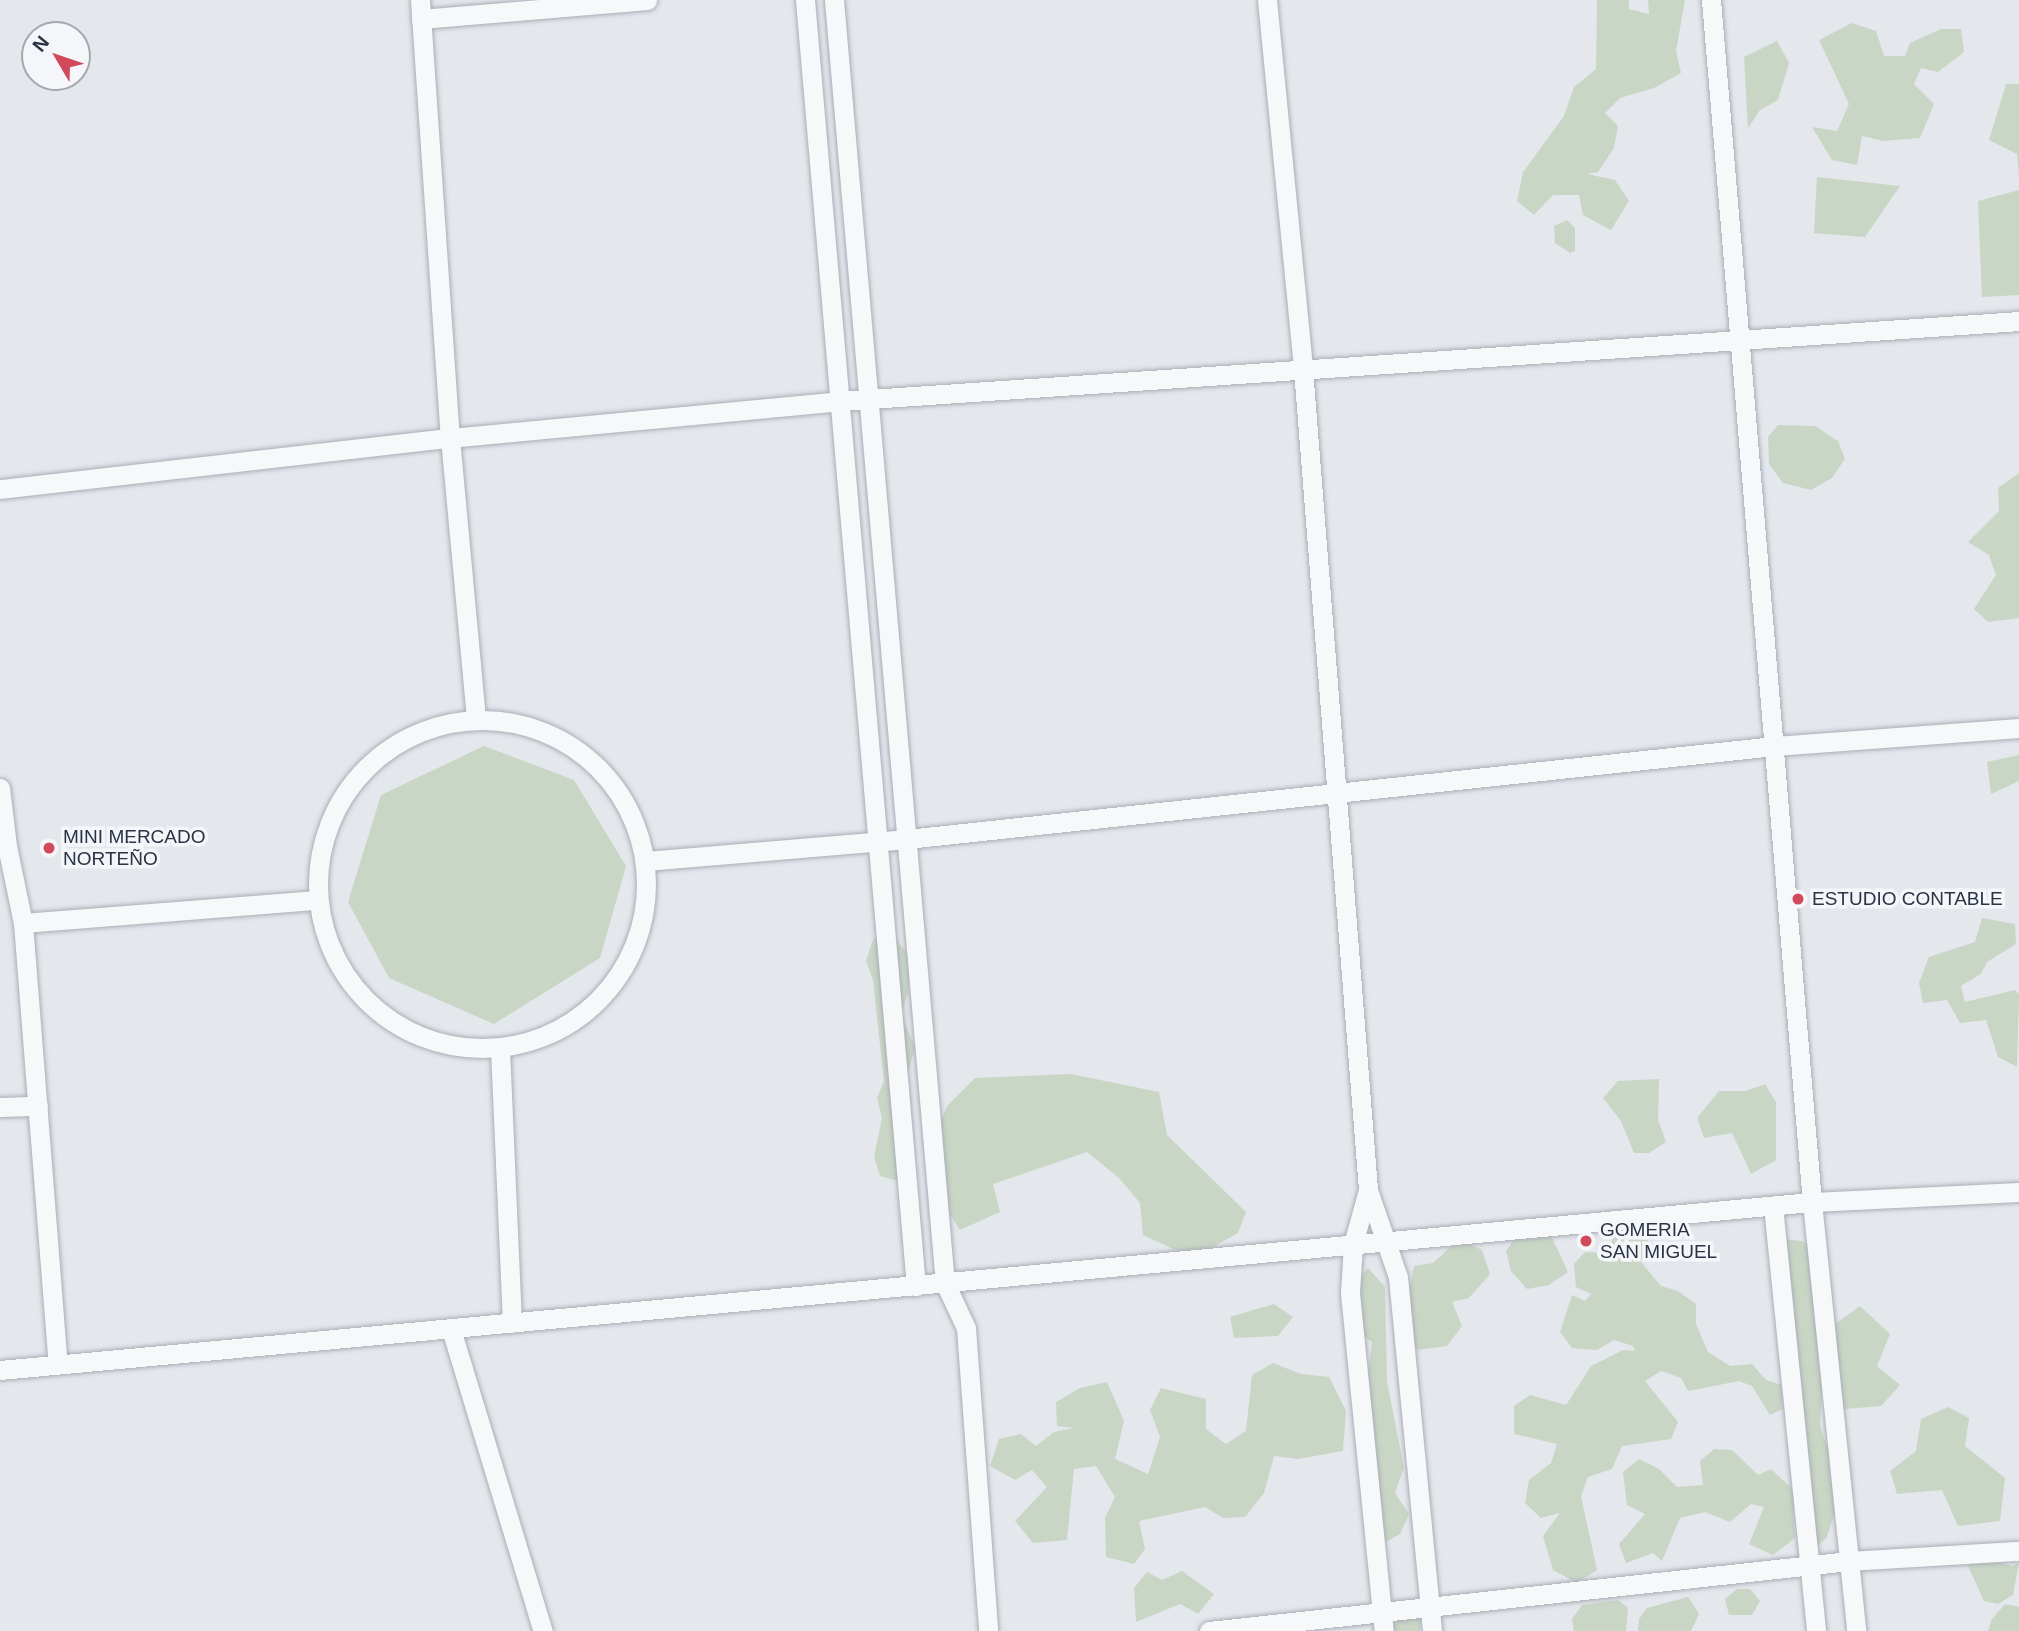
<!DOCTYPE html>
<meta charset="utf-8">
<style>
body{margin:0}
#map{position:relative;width:2019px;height:1631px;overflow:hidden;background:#e4e7ec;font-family:Arial,sans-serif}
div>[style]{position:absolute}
.green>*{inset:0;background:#c9d6c5}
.roads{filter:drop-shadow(0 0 2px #a9aeb7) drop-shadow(0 0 2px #a9aeb7)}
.street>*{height:19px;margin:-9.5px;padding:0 9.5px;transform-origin:9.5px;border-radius:9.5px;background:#f7f8fa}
.street>.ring{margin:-9.5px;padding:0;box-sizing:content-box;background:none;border:19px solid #f7f8fa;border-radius:50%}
.dots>*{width:19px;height:19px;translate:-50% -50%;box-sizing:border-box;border:4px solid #f4f6f9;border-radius:50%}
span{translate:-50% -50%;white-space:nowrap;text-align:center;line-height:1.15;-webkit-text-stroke:7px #f4f6f9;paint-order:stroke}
.poi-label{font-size:19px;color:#2b3445}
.left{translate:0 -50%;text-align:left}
.north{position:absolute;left:21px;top:21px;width:70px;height:70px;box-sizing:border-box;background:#f4f6f9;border:2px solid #a4a8b1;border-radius:50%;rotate:309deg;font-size:19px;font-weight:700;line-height:28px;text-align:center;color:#2b3445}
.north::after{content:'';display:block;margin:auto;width:24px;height:32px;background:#d1495b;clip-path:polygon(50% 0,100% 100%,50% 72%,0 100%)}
</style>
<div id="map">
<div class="green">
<div style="clip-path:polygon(1597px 0,1629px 0,1629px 9px,1649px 14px,1648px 0,1685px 0,1676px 51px,1681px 73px,1654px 88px,1620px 98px,1605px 113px,1618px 126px,1614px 148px,1598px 172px,1587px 174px,1615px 180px,1629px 201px,1611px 230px,1583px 215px,1579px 195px,1553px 195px,1534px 215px,1517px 201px,1523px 172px,1564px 116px,1574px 87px,1596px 69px)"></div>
<div style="clip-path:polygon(1852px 23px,1876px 31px,1884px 56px,1905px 56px,1910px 43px,1941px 29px,1961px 29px,1964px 52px,1938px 72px,1921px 68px,1914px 84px,1934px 104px,1920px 138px,1883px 141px,1862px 136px,1857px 165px,1832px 160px,1812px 127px,1837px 131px,1849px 104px,1819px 40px)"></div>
<div style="clip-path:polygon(1777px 41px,1789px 63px,1778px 100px,1760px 110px,1748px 128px,1744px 57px)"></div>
<div style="clip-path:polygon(2006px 84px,2019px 84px,2019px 177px,2017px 154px,1989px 140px)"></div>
<div style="clip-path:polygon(1817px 177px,1900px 186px,1865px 237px,1814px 233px)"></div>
<div style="clip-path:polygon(2019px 190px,2019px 295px,1982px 297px,1978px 201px)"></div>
<div style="clip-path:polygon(1567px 220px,1575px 228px,1575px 251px,1570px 253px,1555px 243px,1554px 226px)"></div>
<div style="clip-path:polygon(1778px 425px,1815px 426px,1838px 441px,1845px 459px,1832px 478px,1811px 490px,1783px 483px,1769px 464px,1768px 437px)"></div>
<div style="clip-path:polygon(2019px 473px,2019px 618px,1988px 622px,1974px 609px,1996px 575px,1989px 555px,1968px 542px,1999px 511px,1998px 488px)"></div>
<div style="clip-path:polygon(484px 746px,574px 780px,626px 866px,600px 958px,494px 1024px,389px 978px,348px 902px,381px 795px)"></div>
<div style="clip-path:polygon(2019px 755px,2019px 781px,1991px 794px,1987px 762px)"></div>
<div style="clip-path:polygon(1982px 918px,2015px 924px,2016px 944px,1987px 962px,1981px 974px,1961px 986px,1965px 1002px,2015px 990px,2019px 994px,2017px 1067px,1998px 1057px,1986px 1020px,1960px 1023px,1947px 1000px,1923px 1003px,1919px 983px,1929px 957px,1975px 942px)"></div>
<div style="clip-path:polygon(885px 927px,910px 956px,908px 994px,901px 1013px,915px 1048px,904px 1087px,898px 1181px,880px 1176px,874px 1157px,882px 1118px,877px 1098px,884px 1081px,873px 980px,866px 961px,872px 942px)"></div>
<div style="clip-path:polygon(1071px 1074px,1159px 1092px,1167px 1135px,1246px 1212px,1238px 1233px,1193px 1258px,1143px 1235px,1140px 1203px,1119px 1178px,1087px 1152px,993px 1184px,1000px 1212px,960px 1230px,942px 1202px,931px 1140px,948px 1105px,975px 1078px)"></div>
<div style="clip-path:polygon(1659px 1079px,1658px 1120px,1666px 1142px,1649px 1153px,1634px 1153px,1621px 1121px,1603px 1098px,1618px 1081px)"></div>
<div style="clip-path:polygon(1765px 1084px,1776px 1102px,1776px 1160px,1751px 1174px,1732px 1133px,1704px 1138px,1697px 1118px,1719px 1091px,1746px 1091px)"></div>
<div style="clip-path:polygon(1548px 1229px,1568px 1272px,1549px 1285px,1527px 1289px,1511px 1271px,1506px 1251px,1520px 1231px)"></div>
<div style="clip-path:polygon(1616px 1231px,1636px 1231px,1648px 1240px,1641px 1262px,1661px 1286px,1678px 1291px,1696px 1304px,1696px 1324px,1708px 1352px,1730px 1366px,1752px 1364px,1766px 1380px,1782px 1385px,1783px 1409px,1770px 1415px,1752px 1386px,1739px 1381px,1688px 1391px,1681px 1378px,1661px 1371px,1645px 1381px,1678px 1422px,1671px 1439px,1622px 1446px,1612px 1469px,1588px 1477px,1581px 1496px,1597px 1570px,1577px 1583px,1553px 1570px,1543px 1536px,1560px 1513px,1541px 1518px,1525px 1503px,1529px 1480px,1551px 1463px,1557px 1444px,1514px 1434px,1514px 1406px,1530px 1395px,1566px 1405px,1591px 1366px,1623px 1350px,1635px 1351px,1633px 1346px,1614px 1340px,1597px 1350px,1572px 1348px,1560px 1332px,1572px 1295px,1585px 1301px,1591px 1294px,1576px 1287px,1574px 1264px,1585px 1252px,1607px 1253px)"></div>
<div style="clip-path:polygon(1459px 1239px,1482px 1250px,1490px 1274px,1469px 1298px,1452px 1302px,1462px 1326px,1447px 1346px,1417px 1350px,1403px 1322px,1414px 1266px,1433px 1263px)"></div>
<div style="clip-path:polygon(1781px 1239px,1802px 1241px,1817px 1250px,1823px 1367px,1820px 1426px,1831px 1457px,1838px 1504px,1826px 1539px,1817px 1545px,1804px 1533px,1801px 1500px,1793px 1511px,1795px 1538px,1773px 1555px,1749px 1544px,1764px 1507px,1751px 1504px,1730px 1522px,1705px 1512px,1680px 1518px,1662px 1561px,1653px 1553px,1626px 1563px,1619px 1544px,1645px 1514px,1627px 1505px,1623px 1472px,1639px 1459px,1659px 1469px,1677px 1487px,1703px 1485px,1700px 1461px,1714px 1449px,1732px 1450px,1758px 1475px,1771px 1469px,1801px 1497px,1799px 1470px,1808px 1451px,1796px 1426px)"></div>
<div style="clip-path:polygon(1368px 1268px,1385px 1287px,1387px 1381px,1404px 1468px,1395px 1493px,1409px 1514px,1400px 1534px,1386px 1542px,1378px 1528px,1364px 1405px,1372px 1342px,1358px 1333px,1356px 1282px)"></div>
<div style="clip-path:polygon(1274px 1304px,1293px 1317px,1278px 1336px,1234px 1338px,1230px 1317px)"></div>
<div style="clip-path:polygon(1860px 1306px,1890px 1334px,1877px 1366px,1900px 1385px,1881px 1406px,1833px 1410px,1828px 1361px,1835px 1324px)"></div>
<div style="clip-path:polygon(1273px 1363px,1301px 1374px,1329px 1377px,1346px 1411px,1343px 1451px,1298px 1459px,1274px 1456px,1264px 1493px,1245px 1517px,1223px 1518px,1205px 1507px,1139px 1521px,1145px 1549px,1134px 1564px,1106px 1557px,1105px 1518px,1115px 1497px,1096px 1466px,1074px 1469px,1067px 1540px,1033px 1543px,1015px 1521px,1047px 1487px,1032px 1470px,1015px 1480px,990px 1466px,999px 1439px,1021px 1434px,1036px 1446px,1054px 1432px,1074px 1428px,1057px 1426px,1056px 1402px,1080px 1388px,1107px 1382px,1124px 1421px,1115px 1459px,1148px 1474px,1160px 1437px,1150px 1410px,1161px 1388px,1206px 1399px,1206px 1429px,1226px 1444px,1246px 1431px,1252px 1375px)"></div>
<div style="clip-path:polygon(1948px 1407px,1969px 1418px,1965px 1446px,2005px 1478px,2000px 1521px,1958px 1526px,1942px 1490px,1897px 1494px,1890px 1471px,1916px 1451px,1921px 1419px)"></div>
<div style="clip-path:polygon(1978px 1557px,2012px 1566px,2019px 1563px,2013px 1595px,1998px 1604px,1984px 1601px,1968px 1566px)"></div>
<div style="clip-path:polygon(1182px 1571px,1214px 1594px,1198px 1614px,1180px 1604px,1136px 1622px,1134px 1588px,1147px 1572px,1162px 1580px)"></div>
<div style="clip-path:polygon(1737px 1589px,1750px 1589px,1760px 1601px,1752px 1615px,1729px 1615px,1725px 1599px)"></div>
<div style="clip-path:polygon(1688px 1597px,1699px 1614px,1691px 1631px,1638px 1631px,1639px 1619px,1647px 1608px)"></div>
<div style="clip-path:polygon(1618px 1600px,1628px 1608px,1626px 1631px,1574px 1631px,1572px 1619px,1582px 1605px)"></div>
<div style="clip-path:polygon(2005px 1604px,2019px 1607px,2019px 1631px,1988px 1631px,1992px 1619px)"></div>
<div style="clip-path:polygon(1402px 1615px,1420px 1620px,1420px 1631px,1390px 1631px)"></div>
</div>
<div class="roads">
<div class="street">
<div style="left:420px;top:0;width:439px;rotate:86.1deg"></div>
<div style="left:450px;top:438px;width:281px;rotate:84.7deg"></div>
<div style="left:805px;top:0;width:1291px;rotate:85.07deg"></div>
<div style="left:834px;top:0;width:1288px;rotate:85.06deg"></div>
<div style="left:945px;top:1283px;width:50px;rotate:65deg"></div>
<div style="left:966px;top:1328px;width:304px;rotate:85.8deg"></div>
<div style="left:1267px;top:0;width:371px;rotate:84.4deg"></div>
<div style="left:1303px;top:369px;width:824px;rotate:85.47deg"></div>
<div style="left:1368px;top:1190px;width:92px;rotate:71deg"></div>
<div style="left:1398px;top:1277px;width:356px;rotate:84.5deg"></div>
<div style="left:1711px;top:0;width:1206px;rotate:85.2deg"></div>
<div style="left:1812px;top:1202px;width:431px;rotate:84.1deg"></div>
<div style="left:421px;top:19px;width:227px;rotate:-4.8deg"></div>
<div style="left:0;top:489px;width:453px;rotate:-6.5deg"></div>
<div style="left:450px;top:438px;width:392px;rotate:-5.4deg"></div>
<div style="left:840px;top:401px;width:1182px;rotate:-3.88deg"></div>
<div class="ring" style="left:318px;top:720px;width:309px;height:309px"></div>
<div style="left:0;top:788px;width:58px;rotate:83.1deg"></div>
<div style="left:0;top:847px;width:7px;rotate:-8deg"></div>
<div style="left:7px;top:846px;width:79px;rotate:78.3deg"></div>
<div style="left:23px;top:923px;width:443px;rotate:85.5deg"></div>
<div style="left:646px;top:861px;width:262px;rotate:-4.8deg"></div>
<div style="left:907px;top:839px;width:872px;rotate:-6.12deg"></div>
<div style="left:1774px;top:746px;width:246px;rotate:-4.2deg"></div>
<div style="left:23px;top:923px;width:295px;rotate:-4.5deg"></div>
<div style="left:500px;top:1049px;width:274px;rotate:87.5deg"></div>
<div style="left:0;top:1107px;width:38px;rotate:-2deg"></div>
<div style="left:1368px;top:1190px;width:56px;rotate:105.5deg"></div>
<div style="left:1353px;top:1244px;width:49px;rotate:93.5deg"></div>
<div style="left:1350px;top:1293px;width:340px;rotate:84.3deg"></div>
<div style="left:1773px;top:1206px;width:427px;rotate:84.2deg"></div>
<div style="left:451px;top:1329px;width:316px;rotate:73.1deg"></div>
<div style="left:0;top:1370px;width:1820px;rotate:-5.3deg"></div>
<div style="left:1812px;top:1202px;width:207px;rotate:-2.8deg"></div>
<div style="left:1209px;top:1631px;width:644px;rotate:-6.24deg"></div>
<div style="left:1849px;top:1561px;width:170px;rotate:-3.4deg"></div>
</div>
</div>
<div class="dots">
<div style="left:49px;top:848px;background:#d1495b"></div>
<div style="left:1798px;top:899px;background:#d1495b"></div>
<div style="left:1586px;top:1241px;background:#d1495b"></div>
</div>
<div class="poi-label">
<span class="left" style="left:63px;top:848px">MINI MERCADO<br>NORTEÑO</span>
<span class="left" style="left:1812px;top:899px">ESTUDIO CONTABLE</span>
<span class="left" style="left:1600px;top:1241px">GOMERIA<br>SAN MIGUEL</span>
</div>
<div class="north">N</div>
</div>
